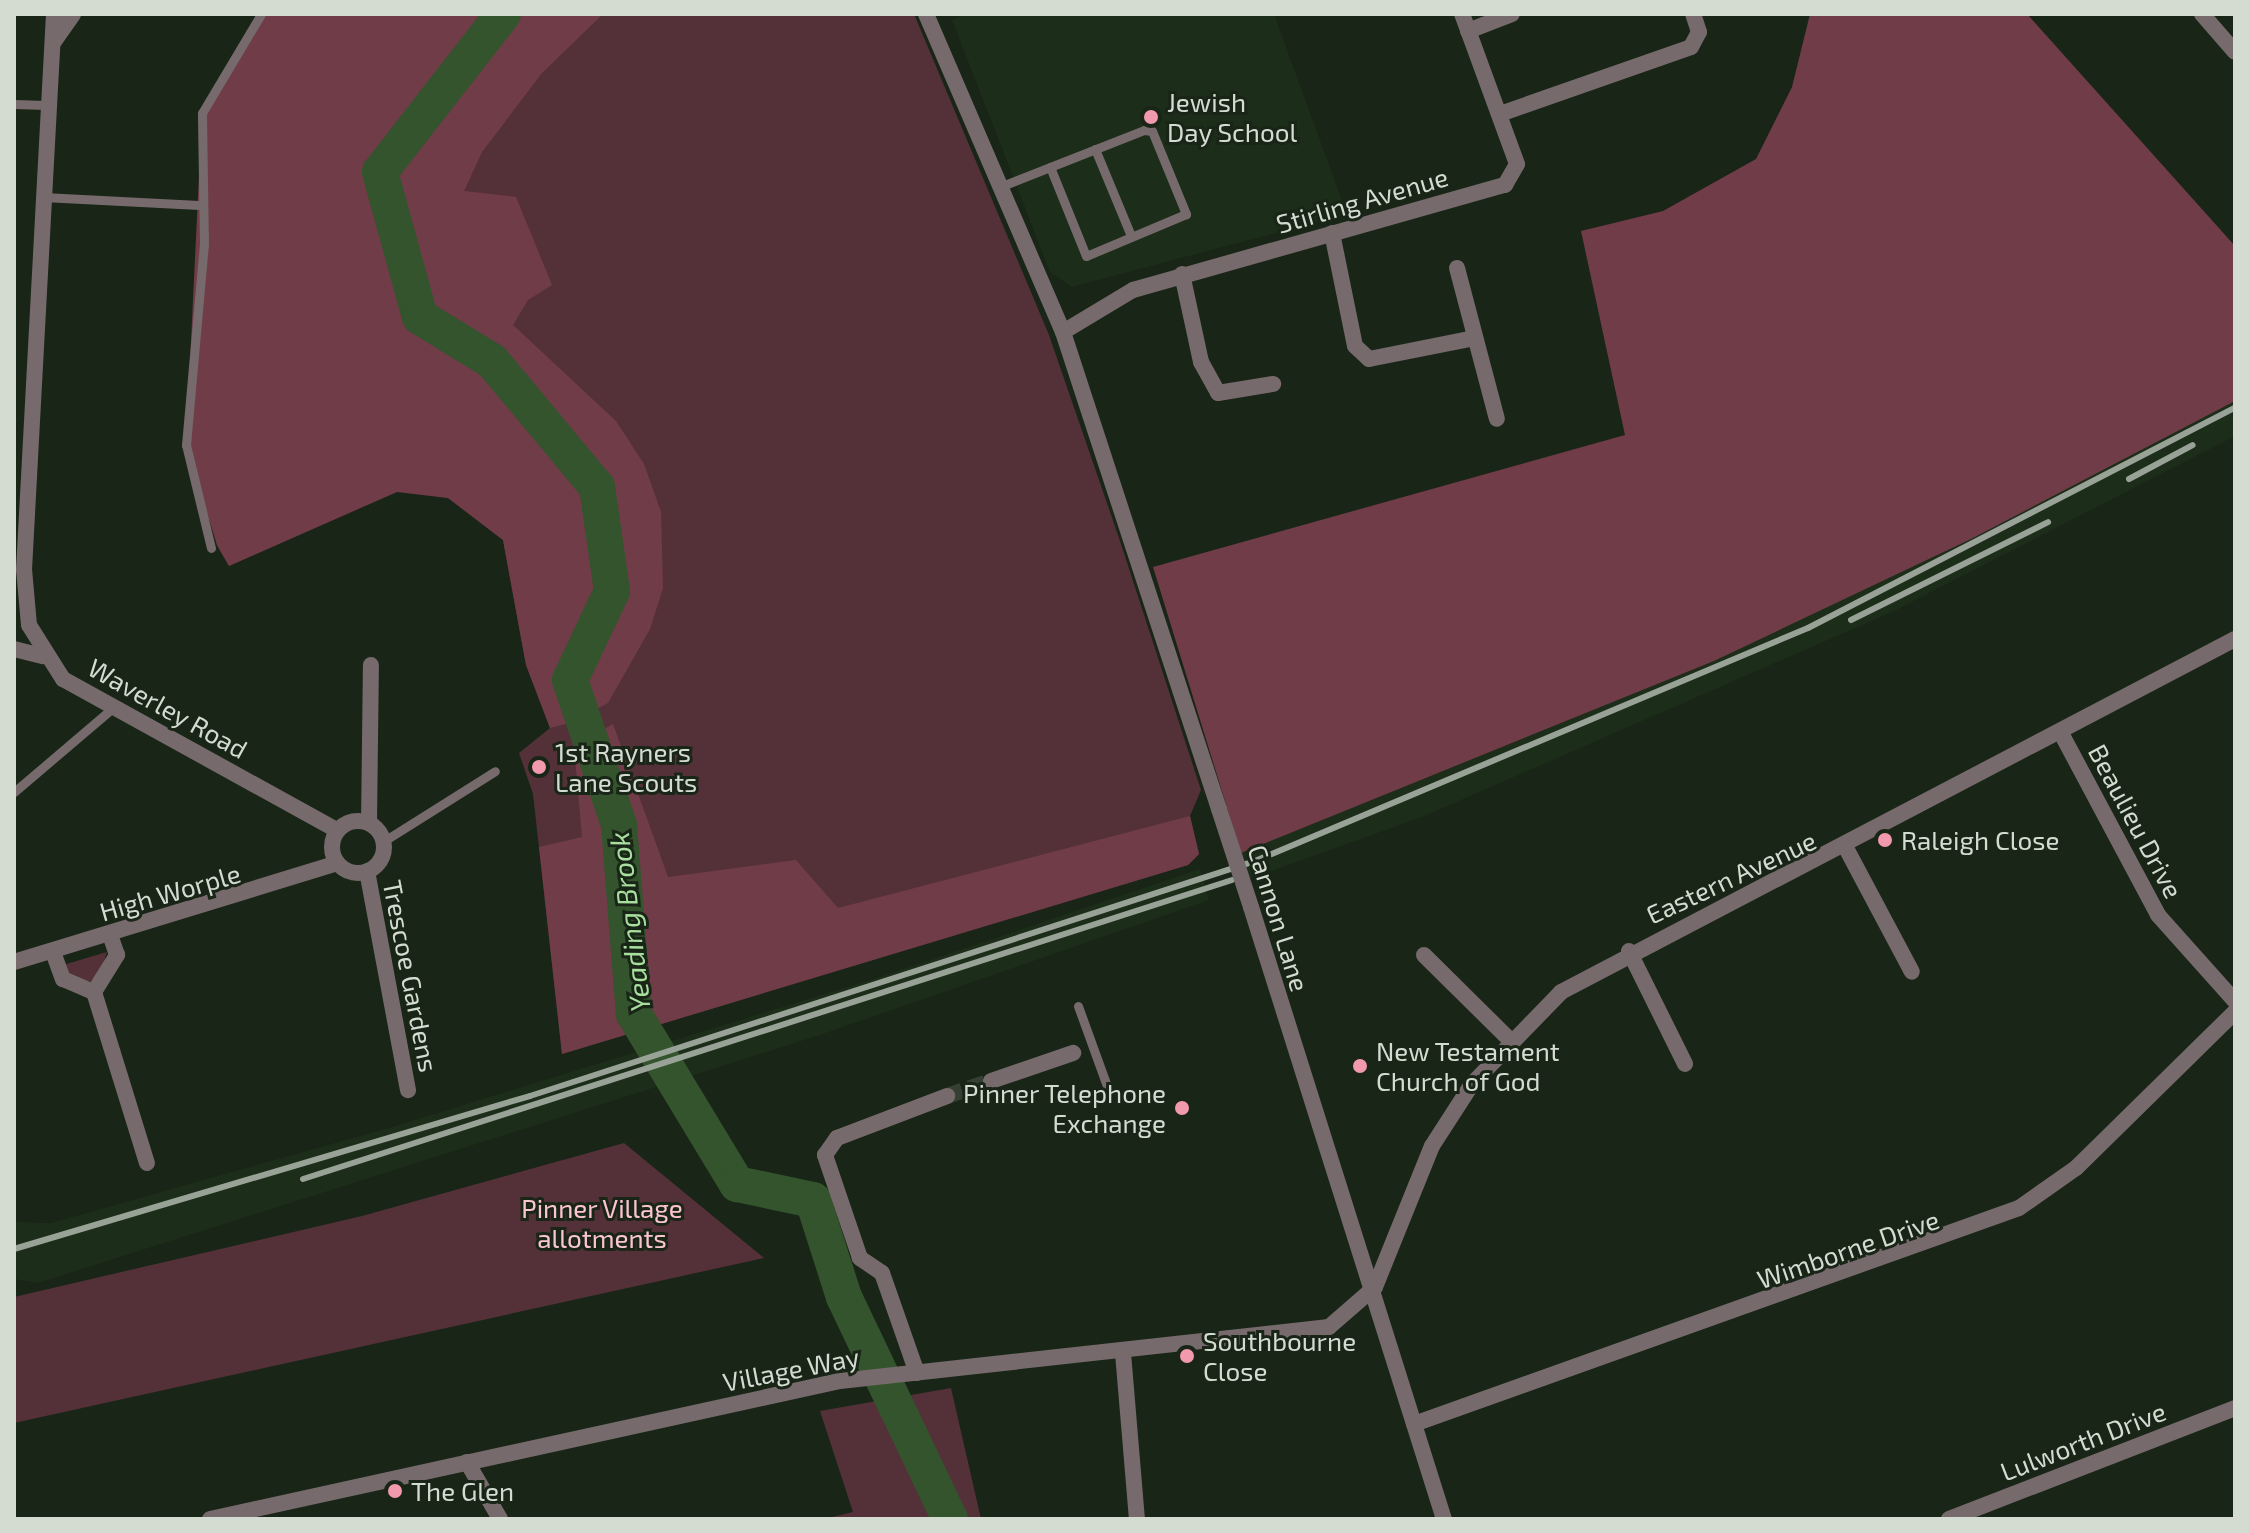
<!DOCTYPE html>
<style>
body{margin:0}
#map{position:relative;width:2249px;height:1533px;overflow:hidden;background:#192516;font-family:"Exo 2",sans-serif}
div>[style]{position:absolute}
.built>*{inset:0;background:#1c2d19}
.green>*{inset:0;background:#543138}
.forest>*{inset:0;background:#703c48}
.river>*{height:36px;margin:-18px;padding:0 18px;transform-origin:18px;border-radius:18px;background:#33542d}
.minor-tunnel>*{height:16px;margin-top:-8px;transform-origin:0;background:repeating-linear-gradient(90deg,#354032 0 16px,transparent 0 24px)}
.service>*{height:9px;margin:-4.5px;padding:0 4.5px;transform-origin:4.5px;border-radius:4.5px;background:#766a6c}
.minor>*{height:16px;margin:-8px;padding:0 8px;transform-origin:8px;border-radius:8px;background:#766a6c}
.minor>.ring{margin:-8px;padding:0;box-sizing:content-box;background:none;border:16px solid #766a6c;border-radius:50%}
.tertiary>*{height:16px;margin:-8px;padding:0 8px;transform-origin:8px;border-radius:8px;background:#766a6c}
.rail>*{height:6px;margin:-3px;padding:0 3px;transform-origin:3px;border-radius:3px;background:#99a297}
.minor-bridge>*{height:16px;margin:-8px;padding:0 8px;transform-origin:8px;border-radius:8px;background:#766a6c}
.dots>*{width:22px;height:22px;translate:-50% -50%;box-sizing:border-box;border:4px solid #192516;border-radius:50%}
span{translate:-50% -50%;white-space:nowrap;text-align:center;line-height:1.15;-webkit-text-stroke:6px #192516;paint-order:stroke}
.poi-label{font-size:26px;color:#d4dcd2}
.left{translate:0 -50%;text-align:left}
.right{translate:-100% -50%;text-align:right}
.street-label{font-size:26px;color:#d4dcd2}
.park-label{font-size:26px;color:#fbc5cf}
.water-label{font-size:28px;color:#a8de9e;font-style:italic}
.frame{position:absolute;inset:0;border:16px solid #d4dcd2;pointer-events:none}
</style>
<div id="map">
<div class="built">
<div style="clip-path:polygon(966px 14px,1274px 14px,1347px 214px,1072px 287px,1050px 272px,952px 20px)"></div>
<div style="clip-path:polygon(2235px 401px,2235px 436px,1892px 612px,1422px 817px,1249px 879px,1241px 853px,1714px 661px)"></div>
<div style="clip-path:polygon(1200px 869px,1209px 900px,820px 1035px,38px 1283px,14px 1279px,14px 1222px,51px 1223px,392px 1127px,880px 977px)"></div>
</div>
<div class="green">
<div style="clip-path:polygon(267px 14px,914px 14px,1049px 335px,1119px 538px,1201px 790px,1190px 816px,1199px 854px,1188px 865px,562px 1054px,533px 794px,519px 753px,550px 728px,526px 665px,503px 540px,448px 498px,397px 491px,229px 566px,217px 545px,193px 445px)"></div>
<div style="clip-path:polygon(107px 952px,97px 982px,73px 980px,63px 965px)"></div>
<div style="clip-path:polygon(624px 1143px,764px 1258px,14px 1423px,14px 1297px,362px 1216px)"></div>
<div style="clip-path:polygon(951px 1388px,981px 1519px,824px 1519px,853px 1512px,820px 1411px)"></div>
</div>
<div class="forest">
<div style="clip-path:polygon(262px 14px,603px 14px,542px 73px,482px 152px,464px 191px,516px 197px,552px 285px,528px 300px,513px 325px,616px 421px,644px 464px,661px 512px,663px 588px,650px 629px,608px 703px,569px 723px,550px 728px,526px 665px,503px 540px,448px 498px,397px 492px,229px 566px,217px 545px,186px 445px,202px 113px)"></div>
<div style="clip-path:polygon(1810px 14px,2027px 14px,2235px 246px,2235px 401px,1971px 539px,1714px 661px,1241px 853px,1153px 567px,1625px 435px,1581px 231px,1663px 211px,1756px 159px,1792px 87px)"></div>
<div style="clip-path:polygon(613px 724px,668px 877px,796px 860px,838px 908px,1190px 816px,1199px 854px,1188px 865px,562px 1054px,539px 847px,582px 837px,574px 746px)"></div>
</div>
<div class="river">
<div style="left:503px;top:14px;width:200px;rotate:127.9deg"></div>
<div style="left:380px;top:172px;width:150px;rotate:74.6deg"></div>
<div style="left:420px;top:317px;width:84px;rotate:31.4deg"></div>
<div style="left:492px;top:361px;width:164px;rotate:50.2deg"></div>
<div style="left:597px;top:487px;width:105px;rotate:81.8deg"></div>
<div style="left:612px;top:591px;width:98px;rotate:115.3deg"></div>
<div style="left:570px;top:680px;width:153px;rotate:71.3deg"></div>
<div style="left:619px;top:825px;width:190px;rotate:85.5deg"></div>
<div style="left:634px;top:1014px;width:199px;rotate:58.8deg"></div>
<div style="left:737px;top:1184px;width:78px;rotate:11.9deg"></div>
<div style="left:813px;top:1200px;width:102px;rotate:72.3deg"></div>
<div style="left:844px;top:1297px;width:246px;rotate:64.5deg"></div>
</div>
<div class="minor-tunnel">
<div style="left:947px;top:1096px;width:46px;rotate:-18.8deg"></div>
</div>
<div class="service">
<div style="left:14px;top:104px;width:32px;rotate:2deg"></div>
<div style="left:1095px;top:149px;width:94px;rotate:67.5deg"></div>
<div style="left:1002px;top:186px;width:153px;rotate:-21.5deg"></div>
<div style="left:1144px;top:130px;width:8px;rotate:7deg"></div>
<div style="left:1152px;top:131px;width:90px;rotate:67.7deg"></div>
<div style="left:1186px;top:214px;width:108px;rotate:157.2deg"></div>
<div style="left:1086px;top:256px;width:96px;rotate:-112deg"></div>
<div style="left:43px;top:197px;width:156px;rotate:2.9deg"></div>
<div style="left:211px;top:548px;width:106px;rotate:-103.6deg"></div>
<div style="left:186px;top:445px;width:201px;rotate:-84.9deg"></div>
<div style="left:204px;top:245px;width:132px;rotate:-90.9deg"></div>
<div style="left:202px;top:113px;width:115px;rotate:-59.2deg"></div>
<div style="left:14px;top:792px;width:133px;rotate:-40.4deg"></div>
<div style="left:384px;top:841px;width:131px;rotate:-32.2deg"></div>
<div style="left:1078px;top:1006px;width:88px;rotate:70.1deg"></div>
</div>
<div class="minor">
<div style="left:54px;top:14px;width:556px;rotate:93.09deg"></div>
<div style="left:24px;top:569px;width:56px;rotate:84.9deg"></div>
<div style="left:29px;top:625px;width:64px;rotate:57.8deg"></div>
<div style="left:63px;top:679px;width:313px;rotate:28.9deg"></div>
<div style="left:926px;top:14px;width:346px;rotate:66.7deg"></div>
<div style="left:1063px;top:332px;width:502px;rotate:71.89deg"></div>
<div style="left:2202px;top:14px;width:50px;rotate:49deg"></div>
<div style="left:1468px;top:31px;width:47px;rotate:-21.1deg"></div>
<div style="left:53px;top:43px;width:35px;rotate:-55deg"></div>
<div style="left:1500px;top:114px;width:202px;rotate:-19.3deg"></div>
<div style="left:1691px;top:47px;width:17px;rotate:-62deg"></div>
<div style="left:1699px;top:32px;width:19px;rotate:-108deg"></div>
<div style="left:1332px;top:233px;width:115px;rotate:78.5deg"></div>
<div style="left:1355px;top:346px;width:19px;rotate:43deg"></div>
<div style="left:1369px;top:359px;width:107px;rotate:-11.3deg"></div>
<div style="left:1457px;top:268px;width:156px;rotate:75.2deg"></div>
<div style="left:1182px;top:274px;width:90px;rotate:77.8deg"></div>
<div style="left:1201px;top:362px;width:35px;rotate:61deg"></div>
<div style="left:1218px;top:393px;width:56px;rotate:-9.3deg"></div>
<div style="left:1063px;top:332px;width:82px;rotate:-31deg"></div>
<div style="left:1133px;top:290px;width:387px;rotate:-15.8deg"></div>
<div style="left:1505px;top:185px;width:24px;rotate:-60deg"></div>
<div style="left:1517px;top:164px;width:160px;rotate:-110.1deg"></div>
<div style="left:14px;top:649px;width:30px;rotate:14deg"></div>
<div style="left:2061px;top:733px;width:206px;rotate:61.9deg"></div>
<div style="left:2158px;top:915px;width:115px;rotate:48.2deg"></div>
<div class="ring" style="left:332px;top:821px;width:36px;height:36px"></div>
<div style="left:369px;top:823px;width:158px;rotate:-89.3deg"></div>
<div style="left:1846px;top:848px;width:140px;rotate:62deg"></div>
<div style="left:367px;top:871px;width:223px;rotate:79.4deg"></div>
<div style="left:1251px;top:907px;width:642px;rotate:72.5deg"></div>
<div style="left:1629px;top:951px;width:126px;rotate:63.6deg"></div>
<div style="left:53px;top:952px;width:29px;rotate:70deg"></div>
<div style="left:63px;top:979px;width:34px;rotate:23deg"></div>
<div style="left:94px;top:992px;width:44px;rotate:-58.1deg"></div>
<div style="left:117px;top:955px;width:21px;rotate:-109deg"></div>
<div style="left:1424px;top:955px;width:120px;rotate:44.7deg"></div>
<div style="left:14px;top:962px;width:338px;rotate:-17deg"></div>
<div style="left:94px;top:992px;width:179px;rotate:72.8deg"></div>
<div style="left:991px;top:1081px;width:87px;rotate:-18.9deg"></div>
<div style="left:1123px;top:1353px;width:167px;rotate:85.2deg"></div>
<div style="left:917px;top:1373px;width:106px;rotate:-109.3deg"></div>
<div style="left:882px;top:1273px;width:27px;rotate:-146deg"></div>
<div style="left:860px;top:1258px;width:109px;rotate:-108.8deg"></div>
<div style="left:825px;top:1155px;width:21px;rotate:-55deg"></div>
<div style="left:837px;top:1138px;width:118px;rotate:-20.9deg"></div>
<div style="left:1414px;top:1424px;width:642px;rotate:-19.65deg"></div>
<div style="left:2019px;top:1208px;width:70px;rotate:-35.1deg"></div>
<div style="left:2076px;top:1168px;width:223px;rotate:-44.5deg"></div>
<div style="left:467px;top:1462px;width:66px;rotate:59.9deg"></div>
<div style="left:1949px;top:1519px;width:307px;rotate:-21.2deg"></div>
</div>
<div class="tertiary">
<div style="left:210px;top:1519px;width:645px;rotate:-12.36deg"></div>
<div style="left:840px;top:1381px;width:492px;rotate:-6.3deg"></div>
<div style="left:1329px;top:1327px;width:61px;rotate:-41deg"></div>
<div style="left:1375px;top:1287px;width:152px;rotate:-68deg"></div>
<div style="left:1432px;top:1146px;width:74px;rotate:-57.2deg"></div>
<div style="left:1472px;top:1084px;width:128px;rotate:-45.9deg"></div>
<div style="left:1561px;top:992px;width:761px;rotate:-27.64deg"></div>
</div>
<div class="rail">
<div style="left:2129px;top:479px;width:72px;rotate:-28deg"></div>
<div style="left:1851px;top:620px;width:220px;rotate:-26.4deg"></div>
<div style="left:303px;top:1179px;width:976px;rotate:-17.84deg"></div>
<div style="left:14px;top:1249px;width:538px;rotate:-16.52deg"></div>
<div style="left:530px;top:1096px;width:762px;rotate:-17.96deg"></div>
<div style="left:1255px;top:861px;width:600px;rotate:-22.85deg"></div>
<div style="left:1808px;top:628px;width:480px;rotate:-27.3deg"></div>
</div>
<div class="minor-bridge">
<div style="left:1219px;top:809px;width:103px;rotate:71.9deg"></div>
</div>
<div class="dots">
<div style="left:1151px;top:117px;background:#f29aad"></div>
<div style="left:539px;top:767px;background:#f29aad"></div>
<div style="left:1885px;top:840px;background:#f29aad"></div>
<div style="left:1360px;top:1066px;background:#f29aad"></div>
<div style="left:1182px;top:1108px;background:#f29aad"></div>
<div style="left:1187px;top:1356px;background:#f29aad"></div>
<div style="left:395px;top:1491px;background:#f29aad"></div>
</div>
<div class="poi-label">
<span class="left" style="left:1167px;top:117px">Jewish<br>Day School</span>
<span class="left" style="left:555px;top:767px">1st Rayners<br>Lane Scouts</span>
<span class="left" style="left:1901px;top:840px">Raleigh Close</span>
<span class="left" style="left:1376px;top:1066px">New Testament<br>Church of God</span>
<span class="right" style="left:1166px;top:1108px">Pinner Telephone<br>Exchange</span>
<span class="left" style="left:1203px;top:1356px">Southbourne<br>Close</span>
<span class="left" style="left:411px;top:1491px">The Glen</span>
</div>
<div class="street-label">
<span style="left:1362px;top:200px;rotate:-16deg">Stirling Avenue</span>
<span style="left:168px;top:708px;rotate:29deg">Waverley Road</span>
<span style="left:2136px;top:821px;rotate:62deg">Beaulieu Drive</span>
<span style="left:1731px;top:877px;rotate:-25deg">Eastern Avenue</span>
<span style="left:170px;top:892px;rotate:-16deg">High Worple</span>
<span style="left:1279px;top:918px;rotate:73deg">Cannon Lane</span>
<span style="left:411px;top:976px;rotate:79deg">Trescoe Gardens</span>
<span style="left:1848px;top:1249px;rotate:-19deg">Wimborne Drive</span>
<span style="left:791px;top:1369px;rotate:-11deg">Village Way</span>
<span style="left:2083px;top:1441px;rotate:-21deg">Lulworth Drive</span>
</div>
<div class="park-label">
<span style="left:602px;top:1223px">Pinner Village<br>allotments</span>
</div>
<div class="water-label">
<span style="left:629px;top:922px;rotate:-97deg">Yeading Brook</span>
</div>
<div class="frame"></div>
</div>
